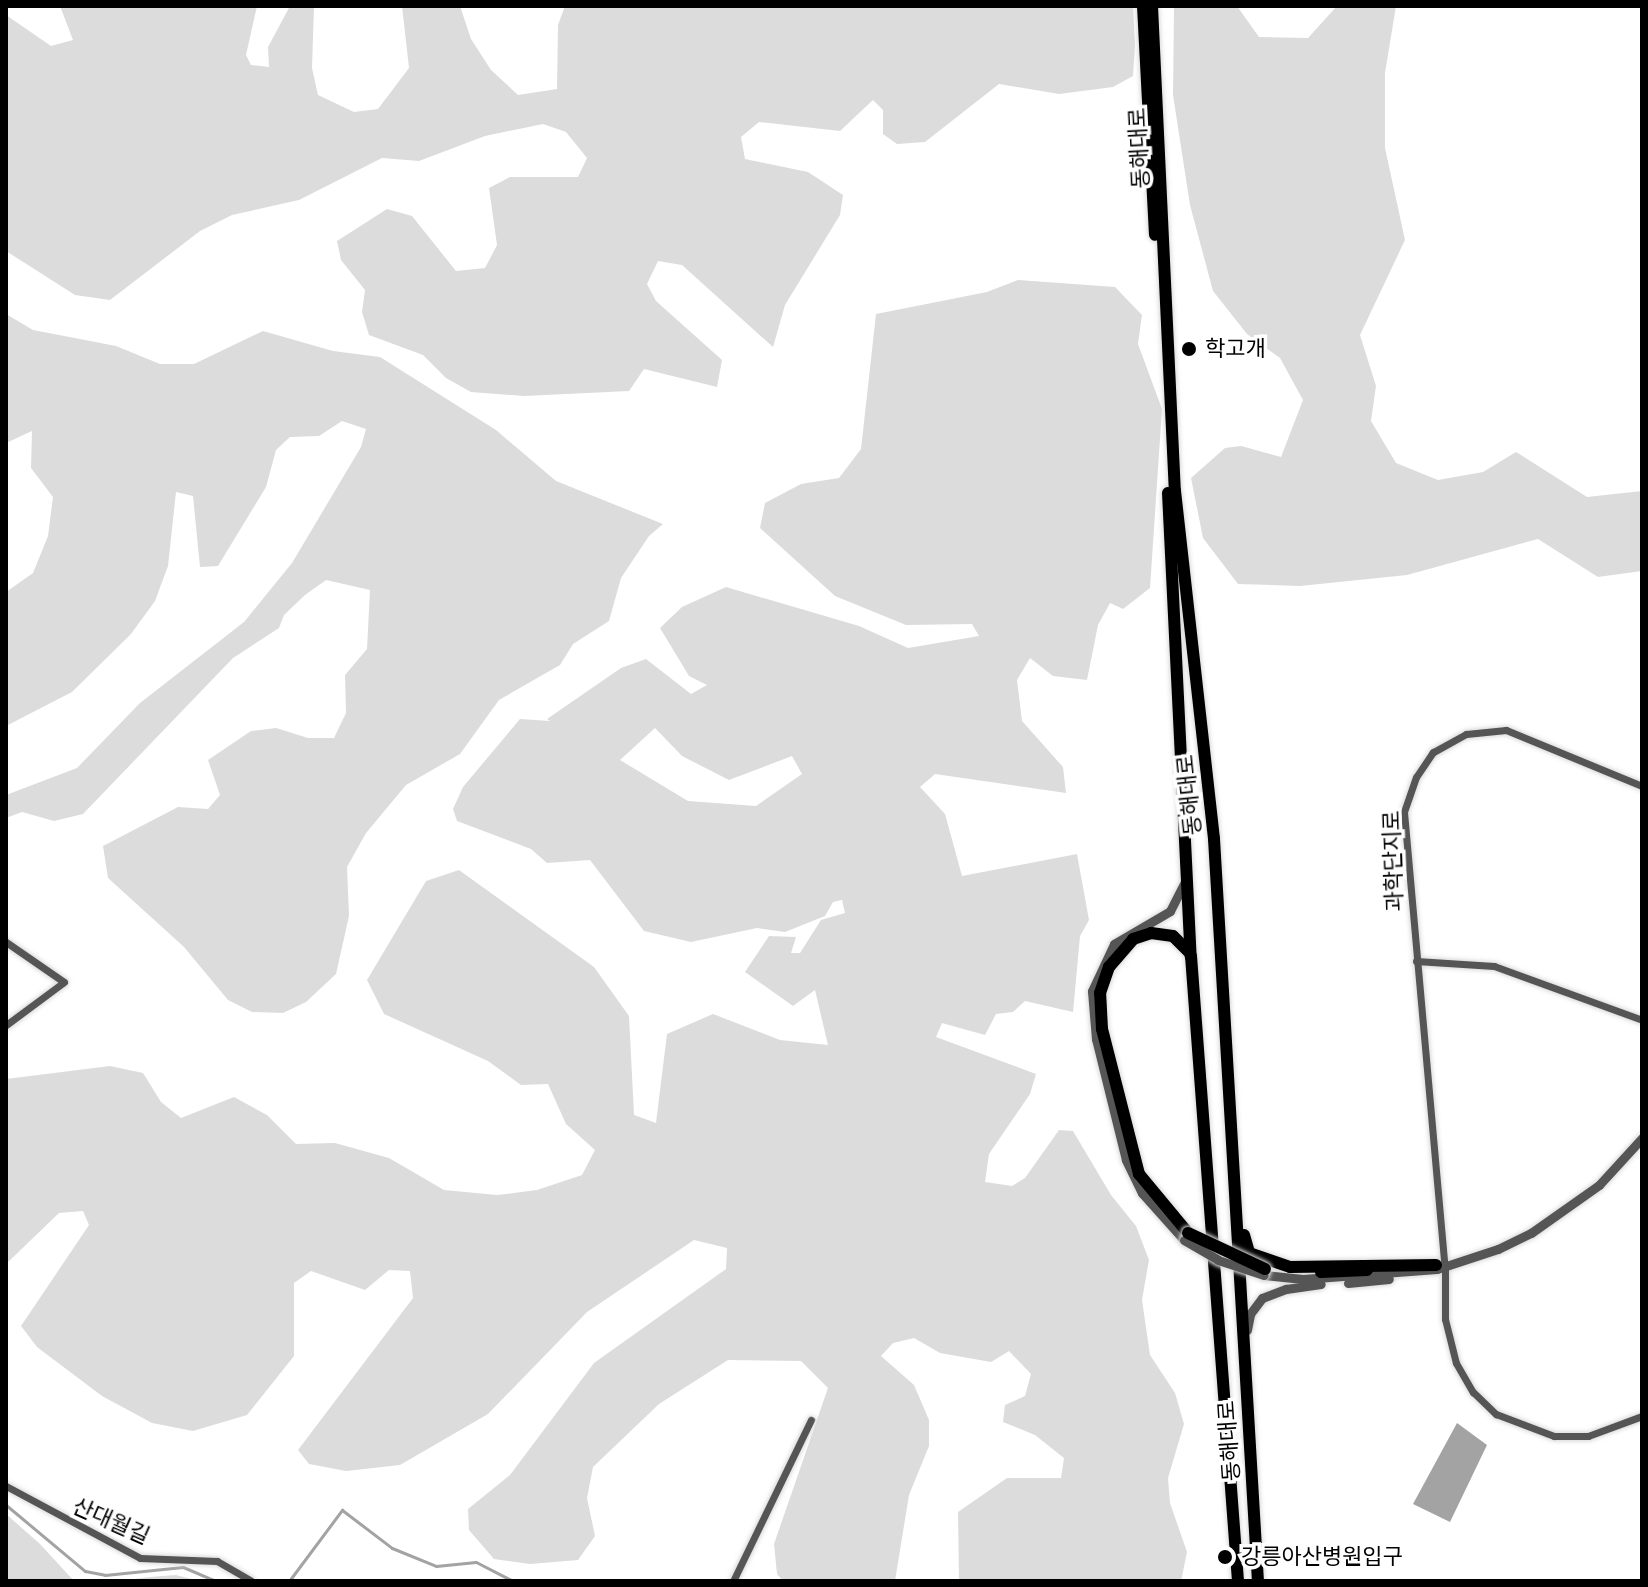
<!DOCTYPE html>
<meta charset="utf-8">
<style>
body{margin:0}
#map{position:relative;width:1648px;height:1587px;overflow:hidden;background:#fff;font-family:"Public Sans","Noto Sans KR",sans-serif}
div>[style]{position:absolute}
.green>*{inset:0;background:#dcdcdc}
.water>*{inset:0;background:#a3a3a3}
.stream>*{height:3px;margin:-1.5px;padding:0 1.5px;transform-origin:1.5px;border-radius:1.5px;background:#a3a3a3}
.roads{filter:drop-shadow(0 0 2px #dbdbdb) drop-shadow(0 0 2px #dbdbdb)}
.minor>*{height:7px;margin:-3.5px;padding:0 3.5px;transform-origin:3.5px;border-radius:3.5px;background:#555}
.tertiary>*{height:9px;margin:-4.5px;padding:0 4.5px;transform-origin:4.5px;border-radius:4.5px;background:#555}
.trunk>*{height:12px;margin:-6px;padding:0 6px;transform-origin:6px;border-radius:6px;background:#000}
.bridges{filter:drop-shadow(0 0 2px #dbdbdb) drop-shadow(0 0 2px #dbdbdb)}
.tertiary-bridge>*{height:9px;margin:-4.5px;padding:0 4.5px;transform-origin:4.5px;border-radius:4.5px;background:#555}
.trunk-bridge>*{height:12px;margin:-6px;padding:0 6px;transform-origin:6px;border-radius:6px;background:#000}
.dots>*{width:22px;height:22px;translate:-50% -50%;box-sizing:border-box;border:4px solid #fff;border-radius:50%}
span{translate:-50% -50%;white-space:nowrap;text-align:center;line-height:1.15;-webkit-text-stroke:7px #fff;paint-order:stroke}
.street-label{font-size:22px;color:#000}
.poi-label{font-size:22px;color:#000}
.left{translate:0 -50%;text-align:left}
.frame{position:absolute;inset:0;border:8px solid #000;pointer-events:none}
</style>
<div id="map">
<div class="green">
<div style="clip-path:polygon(60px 6px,257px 6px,246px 55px,251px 65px,269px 67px,268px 47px,290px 6px,314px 6px,312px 68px,318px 95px,354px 112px,378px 109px,409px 68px,402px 6px,460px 6px,471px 39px,491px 70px,518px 95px,557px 89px,558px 25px,565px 6px,1133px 6px,1135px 45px,1133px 76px,1113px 87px,1059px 94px,999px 84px,925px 142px,897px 144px,883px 134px,883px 110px,873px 100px,840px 131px,759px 122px,741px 137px,745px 159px,808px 172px,843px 195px,840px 215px,785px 305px,773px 347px,682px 265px,658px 261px,647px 284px,656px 301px,722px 360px,717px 387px,644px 369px,629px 391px,524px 396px,471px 392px,446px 378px,423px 355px,369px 335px,362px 312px,365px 290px,341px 260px,337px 241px,387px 209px,412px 216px,456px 271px,485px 268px,497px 245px,489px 188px,510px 177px,578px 177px,587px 158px,566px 132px,543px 124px,485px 136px,419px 161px,382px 158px,299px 200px,232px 215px,200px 231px,110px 300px,75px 295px,6px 251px,6px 15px,51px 46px,73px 40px)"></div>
<div style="clip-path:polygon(1174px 6px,1237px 6px,1259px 37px,1308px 38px,1337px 6px,1396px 6px,1385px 73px,1385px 148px,1405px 240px,1360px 335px,1376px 386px,1371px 421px,1396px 463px,1438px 480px,1483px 472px,1516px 452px,1587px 497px,1642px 491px,1642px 571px,1598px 577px,1538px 539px,1407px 575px,1300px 586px,1238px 584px,1203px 538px,1191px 478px,1225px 448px,1241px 446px,1281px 457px,1303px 400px,1280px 358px,1247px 334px,1213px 291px,1190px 205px,1173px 95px)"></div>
<div style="clip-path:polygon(evenodd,1018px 280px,1115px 287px,1142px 315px,1138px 344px,1162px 409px,1150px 588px,1123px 609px,1110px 603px,1098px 625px,1087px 680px,1053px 676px,1030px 658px,1017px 680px,1022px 721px,1063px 767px,1066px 793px,935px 774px,920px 787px,945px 814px,962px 876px,1077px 854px,1089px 920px,1080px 936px,1073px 1012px,1025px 1001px,1013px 1012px,996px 1014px,985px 1035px,942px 1023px,936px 1037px,1036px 1074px,1030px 1094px,989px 1154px,985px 1182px,1012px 1186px,1025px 1178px,1059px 1130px,1073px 1131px,1111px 1195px,1136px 1226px,1149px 1260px,1142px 1300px,1150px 1355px,1175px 1393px,1184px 1424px,1168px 1478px,1170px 1503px,1187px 1552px,1181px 1581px,959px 1581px,958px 1512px,1007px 1478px,1061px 1478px,1064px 1458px,1035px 1435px,1003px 1422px,1005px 1405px,1025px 1396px,1031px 1374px,1009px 1351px,991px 1362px,940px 1353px,914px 1338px,893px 1343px,881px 1356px,914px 1385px,929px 1420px,929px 1446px,909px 1495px,895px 1581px,783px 1581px,777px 1574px,774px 1544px,828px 1388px,801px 1361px,728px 1360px,659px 1404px,593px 1467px,587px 1498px,595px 1536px,578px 1560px,530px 1564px,494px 1559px,469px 1530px,468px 1509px,510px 1475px,594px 1363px,726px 1269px,727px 1248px,694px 1240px,587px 1312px,488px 1414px,400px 1465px,346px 1471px,309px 1464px,298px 1450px,413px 1298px,410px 1271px,389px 1270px,365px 1290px,311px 1271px,294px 1283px,294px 1356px,247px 1415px,193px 1431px,152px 1423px,102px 1396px,37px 1347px,21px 1326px,89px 1225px,83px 1211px,59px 1213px,6px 1264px,6px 1079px,110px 1066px,143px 1073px,161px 1102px,181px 1118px,234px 1097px,267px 1115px,296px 1144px,335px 1143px,389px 1158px,444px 1190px,497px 1195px,537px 1190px,582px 1175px,595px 1150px,566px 1124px,548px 1084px,521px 1085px,488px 1061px,384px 1014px,367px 980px,426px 881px,459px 870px,594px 967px,629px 1016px,634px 1115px,656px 1123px,667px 1034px,713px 1014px,780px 1040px,828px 1045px,815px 990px,793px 1006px,745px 972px,769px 936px,796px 937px,791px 953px,800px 953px,821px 920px,845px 913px,842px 900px,833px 902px,825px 916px,785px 932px,757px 928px,691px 942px,644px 931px,590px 860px,547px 863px,531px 849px,457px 821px,453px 809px,463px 787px,520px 719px,550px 721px,547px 719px,621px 668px,646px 659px,691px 694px,707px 685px,689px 676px,660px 628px,682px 607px,726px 587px,859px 626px,908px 648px,979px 636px,972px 624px,906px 625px,835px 596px,760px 528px,765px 503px,801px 484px,839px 478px,861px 449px,876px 314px,987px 292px,1018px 280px,655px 728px,682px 756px,729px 780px,792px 756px,802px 774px,756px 806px,688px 801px,620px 760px,655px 728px)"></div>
<div style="clip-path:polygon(6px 314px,33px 330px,116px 346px,160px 364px,194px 364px,263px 331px,333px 351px,380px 357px,496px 430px,556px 481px,663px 524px,649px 536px,621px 578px,609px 621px,573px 644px,560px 665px,499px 700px,460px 754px,406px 785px,366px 833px,347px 867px,349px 916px,336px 974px,306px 1002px,283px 1013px,252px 1012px,228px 1000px,184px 947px,108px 878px,103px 846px,178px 807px,208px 809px,220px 795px,208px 760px,251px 731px,276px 728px,308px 738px,334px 738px,346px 713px,345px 675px,367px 649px,370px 590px,326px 580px,305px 595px,284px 615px,279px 628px,233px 658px,83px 814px,54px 821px,22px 812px,6px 818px,6px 795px,77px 768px,140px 703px,244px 622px,292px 563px,361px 447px,366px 429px,342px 421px,319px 436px,290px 437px,276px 450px,266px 487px,218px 566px,200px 567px,193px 496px,176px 492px,168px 566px,155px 601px,131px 634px,72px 692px,6px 726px,6px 592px,33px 573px,48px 536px,53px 497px,31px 468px,32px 431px,6px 443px)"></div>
<div style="clip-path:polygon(6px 1514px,40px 1544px,74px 1581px,6px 1581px)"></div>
<div style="clip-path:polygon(176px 1575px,199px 1581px,119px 1581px,150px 1577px)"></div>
</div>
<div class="water">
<div style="clip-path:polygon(1457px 1423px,1487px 1445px,1450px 1522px,1413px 1504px)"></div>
</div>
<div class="stream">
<div style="left:6px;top:1505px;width:103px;rotate:39.9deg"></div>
<div style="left:85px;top:1571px;width:20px;rotate:11deg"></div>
<div style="left:105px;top:1575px;width:78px;rotate:-5.9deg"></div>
<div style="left:183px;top:1567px;width:36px;rotate:23deg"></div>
<div style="left:289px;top:1581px;width:89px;rotate:-53.3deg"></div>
<div style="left:342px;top:1510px;width:63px;rotate:37.2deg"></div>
<div style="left:392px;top:1548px;width:48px;rotate:22.2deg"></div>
<div style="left:436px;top:1566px;width:40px;rotate:-5.7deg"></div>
<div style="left:476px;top:1562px;width:42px;rotate:27.2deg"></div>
<div style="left:572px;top:1581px;width:120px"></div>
</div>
<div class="roads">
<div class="minor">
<div style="left:1642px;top:786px;width:147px;rotate:-157.6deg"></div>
<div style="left:1506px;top:730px;width:40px;rotate:174.3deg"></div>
<div style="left:1466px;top:734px;width:38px;rotate:151deg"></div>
<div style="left:1433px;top:752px;width:30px;rotate:124deg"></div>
<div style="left:1416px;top:777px;width:37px;rotate:109deg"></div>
<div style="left:1404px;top:812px;width:457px;rotate:84.9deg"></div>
<div style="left:1445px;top:1267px;width:52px;rotate:90deg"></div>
<div style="left:1445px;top:1319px;width:45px;rotate:76deg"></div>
<div style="left:1456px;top:1363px;width:34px;rotate:60deg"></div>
<div style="left:1473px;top:1392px;width:32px;rotate:44deg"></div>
<div style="left:1496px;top:1414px;width:62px;rotate:20.8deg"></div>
<div style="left:1554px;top:1436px;width:34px"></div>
<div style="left:1588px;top:1436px;width:58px;rotate:-20.3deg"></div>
<div style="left:6px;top:942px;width:70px;rotate:34.6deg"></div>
<div style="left:64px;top:982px;width:72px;rotate:143.4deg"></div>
<div style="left:1416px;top:961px;width:78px;rotate:3.7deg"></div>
<div style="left:1494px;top:966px;width:158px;rotate:20deg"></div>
<div style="left:6px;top:1486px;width:152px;rotate:28.2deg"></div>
<div style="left:140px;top:1558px;width:77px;rotate:2.2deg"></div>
<div style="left:217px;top:1561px;width:39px;rotate:30deg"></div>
<div style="left:733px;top:1581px;width:179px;rotate:-64.2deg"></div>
</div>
<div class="tertiary">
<div style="left:1184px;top:1240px;width:63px;rotate:-131.8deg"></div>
<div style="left:1142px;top:1193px;width:37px;rotate:-116deg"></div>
<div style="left:1126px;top:1160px;width:125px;rotate:-103.9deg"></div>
<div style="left:1096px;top:1039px;width:48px;rotate:-94.8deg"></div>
<div style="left:1092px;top:991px;width:52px;rotate:-64.9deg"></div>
<div style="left:1114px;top:944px;width:65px;rotate:-30.5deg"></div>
<div style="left:1170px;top:911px;width:34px;rotate:-63deg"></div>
<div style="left:1264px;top:1275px;width:39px;rotate:6deg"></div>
<div style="left:1303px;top:1279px;width:134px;rotate:-4.3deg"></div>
<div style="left:1437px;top:1269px;width:64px;rotate:-18.2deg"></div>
<div style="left:1498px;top:1249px;width:37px;rotate:-26deg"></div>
<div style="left:1531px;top:1233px;width:83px;rotate:-35.2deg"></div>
<div style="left:1599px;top:1185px;width:64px;rotate:-47.5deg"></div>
<div style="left:1348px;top:1283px;width:41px;rotate:-5.6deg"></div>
<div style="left:1247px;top:1330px;width:16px;rotate:-79deg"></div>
<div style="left:1250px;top:1314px;width:20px;rotate:-53deg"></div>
<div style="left:1262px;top:1298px;width:26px;rotate:-21deg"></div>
<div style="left:1286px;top:1289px;width:35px;rotate:-8deg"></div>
</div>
<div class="trunk">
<div style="left:1143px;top:6px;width:229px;rotate:87deg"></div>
<div style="left:1152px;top:6px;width:486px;rotate:87.3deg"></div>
<div style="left:1175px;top:491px;width:350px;rotate:83.6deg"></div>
<div style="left:1214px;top:839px;width:743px;rotate:86.61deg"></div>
<div style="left:1168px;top:493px;width:464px;rotate:87.2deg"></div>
<div style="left:1191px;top:956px;width:627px;rotate:85.7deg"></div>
<div style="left:1188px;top:1233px;width:77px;rotate:-129.7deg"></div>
<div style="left:1139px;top:1174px;width:150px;rotate:-104.3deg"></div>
<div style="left:1102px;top:1029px;width:36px;rotate:-93deg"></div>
<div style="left:1100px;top:993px;width:28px;rotate:-71deg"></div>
<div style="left:1109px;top:967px;width:37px;rotate:-49deg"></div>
<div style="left:1133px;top:939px;width:19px;rotate:-18deg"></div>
<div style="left:1151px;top:933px;width:22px;rotate:8deg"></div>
<div style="left:1173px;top:936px;width:24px;rotate:45deg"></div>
<div style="left:1244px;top:1235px;width:19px;rotate:74deg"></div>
<div style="left:1249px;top:1253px;width:43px;rotate:18.9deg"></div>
<div style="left:1290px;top:1267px;width:146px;rotate:-0.8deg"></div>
<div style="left:1321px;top:1272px;width:46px;rotate:-2.5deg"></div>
</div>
</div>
<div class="bridges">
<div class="tertiary-bridge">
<div style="left:1184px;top:1240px;width:39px;rotate:30deg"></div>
<div style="left:1218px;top:1260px;width:48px;rotate:18.1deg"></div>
</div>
<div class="trunk-bridge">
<div style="left:1188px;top:1233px;width:85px;rotate:25.1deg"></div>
</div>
</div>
<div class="dots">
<div style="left:1189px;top:349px;background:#000"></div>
<div style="left:1225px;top:1557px;background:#000"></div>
</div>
<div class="street-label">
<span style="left:1139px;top:148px;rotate:-93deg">동해대로</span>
<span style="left:1189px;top:795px;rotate:-96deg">동해대로</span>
<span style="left:1393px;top:861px;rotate:-92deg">과학단지로</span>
<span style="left:1229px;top:1441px;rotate:-94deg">동해대로</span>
<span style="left:111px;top:1521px;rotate:24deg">산대월길</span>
</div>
<div class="poi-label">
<span class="left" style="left:1205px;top:349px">학고개</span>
<span class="left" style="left:1241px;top:1557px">강릉아산병원입구</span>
</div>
<div class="frame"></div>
</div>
